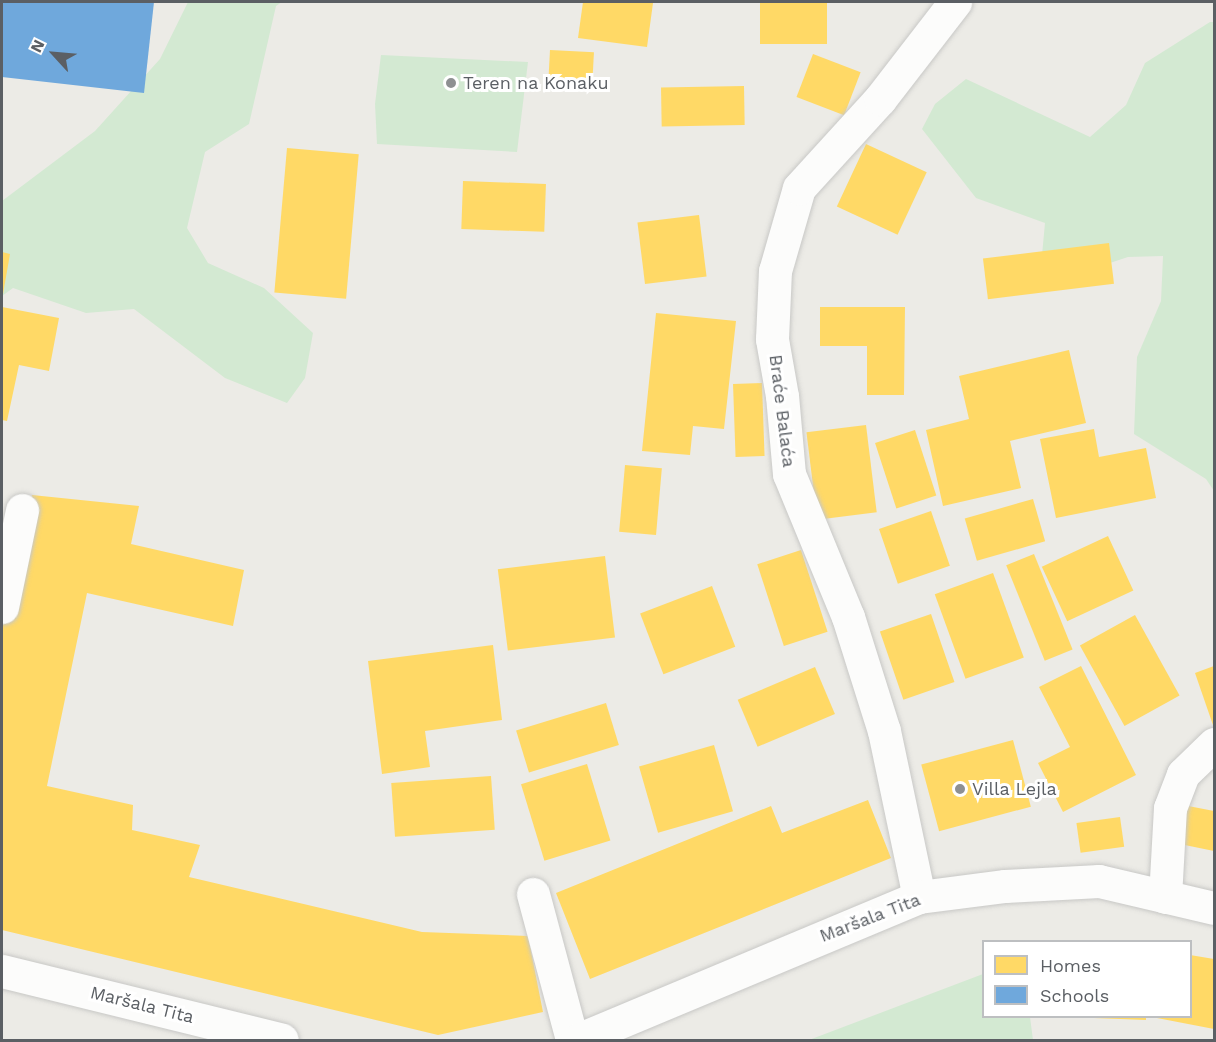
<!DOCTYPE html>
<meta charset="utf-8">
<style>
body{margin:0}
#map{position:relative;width:1216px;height:1042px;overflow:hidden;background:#ecebe6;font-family:"Work Sans",sans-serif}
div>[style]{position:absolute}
.green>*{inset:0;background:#d3e9d2}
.homes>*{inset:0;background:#ffd966;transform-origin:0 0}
.schools>*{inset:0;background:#6fa8dc}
.roads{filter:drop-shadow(0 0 2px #c8c8c6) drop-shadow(0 0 2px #c8c8c6)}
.minor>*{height:33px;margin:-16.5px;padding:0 16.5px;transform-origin:16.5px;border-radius:16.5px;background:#fcfcfb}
.dots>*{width:16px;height:16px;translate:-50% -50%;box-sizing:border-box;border:3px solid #fff;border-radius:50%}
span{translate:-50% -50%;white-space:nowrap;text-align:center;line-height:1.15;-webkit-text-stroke:6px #fff;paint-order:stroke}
.poi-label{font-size:18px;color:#5b5f64}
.left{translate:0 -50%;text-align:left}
.street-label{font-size:18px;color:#5b5f64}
.frame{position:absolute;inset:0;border:3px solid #5b5f64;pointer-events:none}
.legend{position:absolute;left:982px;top:940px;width:210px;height:78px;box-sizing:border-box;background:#fff;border:2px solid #bdbfc1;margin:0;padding:8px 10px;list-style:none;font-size:18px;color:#5b5f64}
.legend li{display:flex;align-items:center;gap:12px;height:30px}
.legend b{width:30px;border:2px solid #bdbfc1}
.north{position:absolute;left:24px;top:24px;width:60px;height:60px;-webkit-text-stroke:4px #fff;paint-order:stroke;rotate:296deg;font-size:16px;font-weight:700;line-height:24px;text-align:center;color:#5b5f64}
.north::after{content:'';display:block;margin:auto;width:21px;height:27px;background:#5b5f64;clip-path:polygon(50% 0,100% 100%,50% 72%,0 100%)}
</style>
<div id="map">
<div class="green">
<div style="clip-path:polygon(188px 2px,282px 2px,276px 6px,249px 124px,205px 152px,187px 228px,208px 263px,264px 288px,313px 333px,305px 378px,287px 403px,225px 378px,134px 309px,86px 313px,13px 288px,2px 296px,2px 201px,95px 131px,160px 59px)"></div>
<div style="clip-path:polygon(1210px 22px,1214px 22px,1214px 491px,1206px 479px,1134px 434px,1137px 357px,1161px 301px,1163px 256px,1128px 257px,1074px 275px,1042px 255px,1045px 223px,976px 198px,922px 129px,935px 104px,966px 79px,1090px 137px,1126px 105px,1145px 63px)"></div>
<div style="clip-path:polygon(381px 55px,528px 62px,517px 152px,377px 144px,375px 104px)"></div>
<div style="clip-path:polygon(983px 974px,984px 1016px,1030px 1017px,1033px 1040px,809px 1040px)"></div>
</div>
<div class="homes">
<div style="clip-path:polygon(583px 2px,653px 3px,647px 47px,578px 38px)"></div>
<div style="left:760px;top:2px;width:67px;height:42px"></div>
<div style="left:550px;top:50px;width:44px;height:35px;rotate:3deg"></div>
<div style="left:813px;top:54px;width:51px;height:46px;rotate:21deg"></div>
<div style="left:744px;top:86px;width:39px;height:83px;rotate:89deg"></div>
<div style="left:866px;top:144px;width:67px;height:69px;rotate:25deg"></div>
<div style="left:287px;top:148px;width:72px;height:145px;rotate:5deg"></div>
<div style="left:463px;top:181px;width:83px;height:48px;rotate:2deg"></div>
<div style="left:699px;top:215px;width:62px;height:62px;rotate:83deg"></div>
<div style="left:1109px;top:243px;width:41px;height:127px;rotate:83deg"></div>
<div style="clip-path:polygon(2px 252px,10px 254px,3px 294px,2px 294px)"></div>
<div style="clip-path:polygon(2px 307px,59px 318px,49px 371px,19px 365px,7px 421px,2px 420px)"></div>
<div style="clip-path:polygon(820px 307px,905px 307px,904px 395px,867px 395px,867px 346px,820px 346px)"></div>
<div style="clip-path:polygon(656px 313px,736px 321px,724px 429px,693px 426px,690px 455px,642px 451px)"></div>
<div style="clip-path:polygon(1069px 350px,1086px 423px,1010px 441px,1021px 488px,943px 506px,926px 430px,969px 419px,959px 376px)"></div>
<div style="left:762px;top:383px;width:73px;height:29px;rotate:88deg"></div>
<div style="left:866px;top:425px;width:88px;height:60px;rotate:83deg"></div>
<div style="clip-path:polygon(1094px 429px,1099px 457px,1146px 448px,1156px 498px,1056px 518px,1040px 439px)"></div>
<div style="left:915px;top:430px;width:69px;height:42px;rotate:72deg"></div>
<div style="left:625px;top:465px;width:37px;height:67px;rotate:5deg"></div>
<div style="clip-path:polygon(32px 495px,139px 506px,131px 544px,244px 570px,233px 626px,87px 593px,47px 786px,133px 805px,132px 830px,200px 845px,189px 877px,422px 932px,528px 936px,543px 1012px,438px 1035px,2px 930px,2px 630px)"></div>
<div style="left:1033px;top:499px;width:44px;height:71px;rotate:74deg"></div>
<div style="left:931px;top:511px;width:58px;height:55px;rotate:71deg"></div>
<div style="left:1108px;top:536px;width:60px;height:73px;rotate:65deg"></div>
<div style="left:801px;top:550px;width:86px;height:46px;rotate:72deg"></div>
<div style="left:1034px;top:554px;width:103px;height:30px;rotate:68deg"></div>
<div style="left:605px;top:556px;width:82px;height:108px;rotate:83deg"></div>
<div style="left:993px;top:573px;width:90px;height:62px;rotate:70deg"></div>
<div style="left:712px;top:586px;width:65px;height:77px;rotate:69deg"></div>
<div style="left:931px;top:614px;width:72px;height:54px;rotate:71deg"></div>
<div style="left:1135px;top:615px;width:92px;height:63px;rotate:61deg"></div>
<div style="clip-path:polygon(493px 645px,502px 720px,425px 731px,430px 767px,382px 774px,368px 661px)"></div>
<div style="clip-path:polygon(1081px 666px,1136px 775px,1063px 812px,1038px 763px,1070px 747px,1039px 687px)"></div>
<div style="clip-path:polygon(1214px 666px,1214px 728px,1195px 673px)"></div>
<div style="left:815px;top:667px;width:51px;height:84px;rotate:67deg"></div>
<div style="left:606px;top:703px;width:44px;height:94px;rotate:73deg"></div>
<div style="left:1013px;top:740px;width:69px;height:95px;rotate:75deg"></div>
<div style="left:714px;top:745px;width:69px;height:78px;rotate:74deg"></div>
<div style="left:587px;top:764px;width:80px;height:69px;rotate:73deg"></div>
<div style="left:491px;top:776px;width:54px;height:100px;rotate:86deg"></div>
<div style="clip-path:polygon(868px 800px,891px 858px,590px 979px,556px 893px,771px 806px,782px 833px)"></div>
<div style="clip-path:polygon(1183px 805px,1214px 811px,1214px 851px,1175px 843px)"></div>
<div style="left:1120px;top:817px;width:30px;height:44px;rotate:82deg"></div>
<div style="clip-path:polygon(1190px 955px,1214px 959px,1214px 1029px,1157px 1018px,1190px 1016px)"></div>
<div style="clip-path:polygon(1094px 1016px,1146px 1016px,1146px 1020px,1094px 1018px)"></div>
</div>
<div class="schools">
<div style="clip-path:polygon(2px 2px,154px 2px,144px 93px,2px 77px)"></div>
</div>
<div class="roads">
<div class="minor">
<div style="left:2px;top:607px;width:99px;rotate:-78.3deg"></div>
<div style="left:533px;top:894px;width:151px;rotate:75deg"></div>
<div style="left:919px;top:897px;width:170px;rotate:-101.9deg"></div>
<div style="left:884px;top:731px;width:120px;rotate:-107.5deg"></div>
<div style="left:848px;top:617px;width:155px;rotate:-112.4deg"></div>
<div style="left:789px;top:474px;width:78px;rotate:-95.1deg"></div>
<div style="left:782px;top:396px;width:58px;rotate:-100deg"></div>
<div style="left:772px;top:339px;width:68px;rotate:-87.5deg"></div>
<div style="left:775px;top:271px;width:86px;rotate:-73.9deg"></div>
<div style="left:799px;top:188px;width:120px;rotate:-47.7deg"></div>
<div style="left:880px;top:99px;width:123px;rotate:-52.3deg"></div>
<div style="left:1165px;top:897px;width:89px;rotate:-86.8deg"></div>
<div style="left:1170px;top:808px;width:36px;rotate:-69deg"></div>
<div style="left:1183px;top:774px;width:43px;rotate:-44.1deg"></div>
<div style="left:2px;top:971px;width:288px;rotate:13.8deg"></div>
<div style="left:577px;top:1040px;width:371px;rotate:-22.7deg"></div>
<div style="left:919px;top:897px;width:87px;rotate:-7.3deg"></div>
<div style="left:1005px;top:886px;width:94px;rotate:-3deg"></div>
<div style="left:1099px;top:881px;width:118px;rotate:13.2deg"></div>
</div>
</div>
<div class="dots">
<div style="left:451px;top:83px;background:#8e9092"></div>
<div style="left:960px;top:789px;background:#8e9092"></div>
</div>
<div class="poi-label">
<span class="left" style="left:463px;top:83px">Teren na Konaku</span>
<span class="left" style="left:972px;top:789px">Villa Lejla</span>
</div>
<div class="street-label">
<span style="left:782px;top:411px;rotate:83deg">Braće Balaća</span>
<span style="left:870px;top:918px;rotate:-21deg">Maršala Tita</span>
<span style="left:142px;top:1005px;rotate:14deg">Maršala Tita</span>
</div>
<div class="frame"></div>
<ul class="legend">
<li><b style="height:16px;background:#ffd966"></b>Homes</li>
<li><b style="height:16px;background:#6fa8dc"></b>Schools</li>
</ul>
<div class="north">N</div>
</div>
